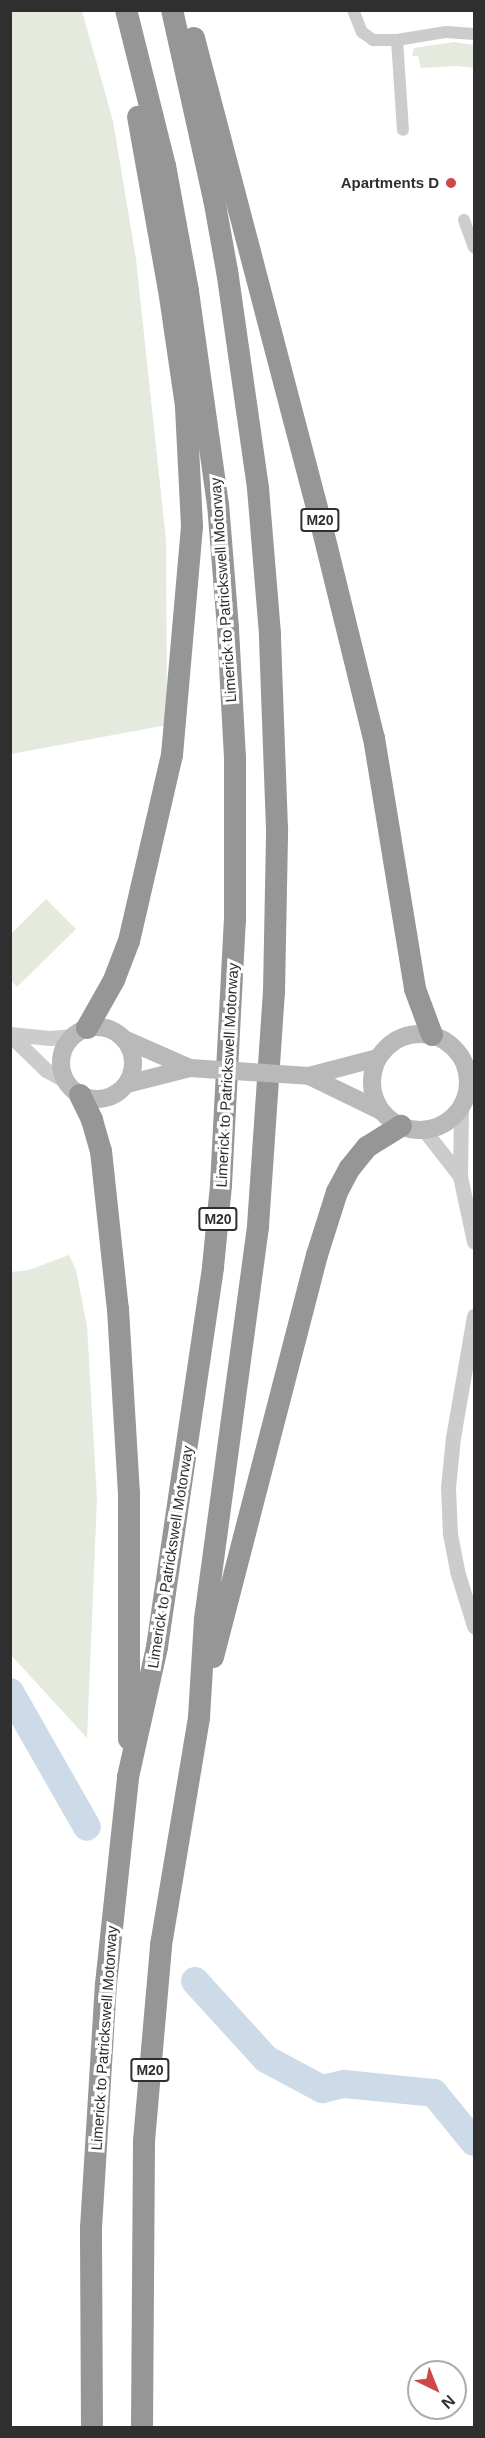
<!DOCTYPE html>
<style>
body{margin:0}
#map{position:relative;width:485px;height:2438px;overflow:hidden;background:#fff;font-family:Helvetica,sans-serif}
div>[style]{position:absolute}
.green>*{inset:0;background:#e4eade}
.river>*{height:28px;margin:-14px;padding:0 14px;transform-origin:14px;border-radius:14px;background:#cddbe8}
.minor>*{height:12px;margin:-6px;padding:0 6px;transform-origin:6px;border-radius:6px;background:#ccc}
.tertiary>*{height:15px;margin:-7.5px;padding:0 7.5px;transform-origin:7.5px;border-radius:7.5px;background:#ccc}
.secondary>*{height:18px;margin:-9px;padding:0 9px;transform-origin:9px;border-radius:9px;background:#b9b9b9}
.secondary>.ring{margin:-9px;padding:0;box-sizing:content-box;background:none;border:18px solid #b9b9b9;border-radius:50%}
.motorway>*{height:22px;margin:-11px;padding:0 11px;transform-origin:11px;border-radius:11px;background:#969696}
.secondary-bridge>*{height:18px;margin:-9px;padding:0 9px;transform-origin:9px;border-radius:9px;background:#b9b9b9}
.dots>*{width:16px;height:16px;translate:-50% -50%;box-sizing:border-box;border:3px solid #fff;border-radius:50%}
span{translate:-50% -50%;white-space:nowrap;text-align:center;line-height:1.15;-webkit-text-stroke:6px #fff;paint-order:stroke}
.shield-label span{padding:2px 4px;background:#fff;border:2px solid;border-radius:4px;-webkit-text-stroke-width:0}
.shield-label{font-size:14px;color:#2f2f2f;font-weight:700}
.poi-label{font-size:15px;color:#2f2f2f;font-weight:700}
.right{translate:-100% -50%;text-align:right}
.street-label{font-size:15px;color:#2f2f2f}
.frame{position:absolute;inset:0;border:12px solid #2f2f2f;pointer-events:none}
.north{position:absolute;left:407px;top:2360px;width:60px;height:60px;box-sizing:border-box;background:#fff;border:2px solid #acacac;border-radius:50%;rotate:137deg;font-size:16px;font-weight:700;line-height:24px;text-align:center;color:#2f2f2f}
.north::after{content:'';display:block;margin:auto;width:21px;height:27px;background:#d04747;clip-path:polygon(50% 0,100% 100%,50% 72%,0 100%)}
</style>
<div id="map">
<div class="green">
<div style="clip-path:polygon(11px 11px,82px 11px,113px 121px,136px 259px,166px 540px,167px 725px,11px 754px)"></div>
<div style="clip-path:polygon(454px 42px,474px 45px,474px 68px,457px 66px,421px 68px,418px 56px,412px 56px,414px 48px)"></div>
<div style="clip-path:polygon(46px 899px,76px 929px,17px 987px,11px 980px,11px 934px)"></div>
<div style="clip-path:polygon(69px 1255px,76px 1270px,87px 1326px,97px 1498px,87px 1738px,10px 1654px,11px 1272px,29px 1270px)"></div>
</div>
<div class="river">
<div style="left:10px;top:1692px;width:155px;rotate:60.3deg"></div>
<div style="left:195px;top:1981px;width:105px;rotate:47.7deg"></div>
<div style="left:266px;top:2059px;width:64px;rotate:28.2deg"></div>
<div style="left:322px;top:2089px;width:23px;rotate:-13deg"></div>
<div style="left:344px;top:2084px;width:90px;rotate:5.7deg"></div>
<div style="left:434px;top:2093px;width:63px;rotate:50.8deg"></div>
</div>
<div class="minor">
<div style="left:353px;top:10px;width:24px;rotate:68deg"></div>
<div style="left:362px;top:32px;width:14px;rotate:36deg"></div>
<div style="left:373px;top:40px;width:24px"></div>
<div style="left:397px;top:40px;width:50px;rotate:-9.3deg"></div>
<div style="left:446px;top:32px;width:28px;rotate:4deg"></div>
<div style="left:397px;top:40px;width:90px;rotate:86.2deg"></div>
<div style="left:464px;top:220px;width:29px;rotate:70deg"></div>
</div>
<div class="tertiary">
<div style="left:10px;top:1034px;width:40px;rotate:5.7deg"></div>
<div style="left:50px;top:1038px;width:23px;rotate:-5deg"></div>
<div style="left:10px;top:1035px;width:50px;rotate:44.2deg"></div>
<div style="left:46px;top:1070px;width:23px;rotate:29deg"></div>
<div style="left:461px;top:1106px;width:70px;rotate:90.8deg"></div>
<div style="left:460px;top:1176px;width:67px;rotate:78deg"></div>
<div style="left:424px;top:1130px;width:58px;rotate:52deg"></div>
<div style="left:474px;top:1316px;width:123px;rotate:99.8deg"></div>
<div style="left:453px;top:1437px;width:51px;rotate:95.6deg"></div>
<div style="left:448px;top:1488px;width:46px;rotate:87.5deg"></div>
<div style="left:450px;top:1534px;width:38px;rotate:79deg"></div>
<div style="left:457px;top:1571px;width:58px;rotate:72.8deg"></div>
</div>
<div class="secondary">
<div class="ring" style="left:61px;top:1027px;width:54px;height:54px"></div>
<div class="ring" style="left:372px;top:1034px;width:78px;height:78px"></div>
<div style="left:124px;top:1039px;width:72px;rotate:23.7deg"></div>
<div style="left:309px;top:1076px;width:80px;rotate:25.9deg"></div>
<div style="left:309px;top:1076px;width:70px;rotate:-14.8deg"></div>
<div style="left:127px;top:1084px;width:65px;rotate:-14.3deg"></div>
</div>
<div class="motorway">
<div style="left:194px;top:38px;width:501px;rotate:75.33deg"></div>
<div style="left:321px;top:523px;width:221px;rotate:76.2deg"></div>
<div style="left:374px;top:738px;width:254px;rotate:80.7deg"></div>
<div style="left:415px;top:989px;width:49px;rotate:69.7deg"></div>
<div style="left:87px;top:1028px;width:55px;rotate:-60.6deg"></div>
<div style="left:114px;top:980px;width:42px;rotate:-69deg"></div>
<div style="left:129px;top:941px;width:191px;rotate:-77deg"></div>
<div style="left:172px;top:755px;width:230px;rotate:-85deg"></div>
<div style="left:192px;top:526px;width:120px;rotate:-92.9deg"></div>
<div style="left:186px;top:406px;width:111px;rotate:-98.3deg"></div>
<div style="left:170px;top:296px;width:182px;rotate:-100.1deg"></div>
<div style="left:80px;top:1095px;width:28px;rotate:64deg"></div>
<div style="left:92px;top:1120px;width:32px;rotate:74deg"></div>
<div style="left:101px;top:1151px;width:159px;rotate:83.9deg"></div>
<div style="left:118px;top:1309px;width:185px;rotate:86.6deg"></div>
<div style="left:129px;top:1494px;width:245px;rotate:90deg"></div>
<div style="left:213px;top:1657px;width:415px;rotate:-75.5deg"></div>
<div style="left:317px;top:1255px;width:66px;rotate:-72.4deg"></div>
<div style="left:337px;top:1192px;width:27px;rotate:-62deg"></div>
<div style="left:350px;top:1168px;width:27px;rotate:-51deg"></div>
<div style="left:367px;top:1147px;width:40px;rotate:-32deg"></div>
<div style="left:92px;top:2428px;width:200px;rotate:-90.3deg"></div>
<div style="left:91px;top:2228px;width:244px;rotate:-86.5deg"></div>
<div style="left:106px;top:1984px;width:208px;rotate:-83.9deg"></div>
<div style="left:128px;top:1777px;width:133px;rotate:-77.4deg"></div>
<div style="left:157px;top:1647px;width:384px;rotate:-81.6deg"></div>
<div style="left:213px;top:1267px;width:82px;rotate:-84.4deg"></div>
<div style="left:221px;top:1185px;width:264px;rotate:-87deg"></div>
<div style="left:235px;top:921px;width:163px;rotate:-90deg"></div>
<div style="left:235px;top:758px;width:130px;rotate:-93.1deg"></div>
<div style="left:228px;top:628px;width:123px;rotate:-94.6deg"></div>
<div style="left:218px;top:505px;width:216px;rotate:-98deg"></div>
<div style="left:188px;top:291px;width:127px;rotate:-100.4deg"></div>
<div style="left:165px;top:166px;width:161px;rotate:-104deg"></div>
<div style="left:142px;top:2428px;width:287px;rotate:-89.6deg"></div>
<div style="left:144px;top:2141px;width:197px;rotate:-85deg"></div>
<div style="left:161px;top:1945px;width:231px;rotate:-80.5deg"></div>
<div style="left:199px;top:1717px;width:98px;rotate:-86.5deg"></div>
<div style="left:205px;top:1619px;width:397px;rotate:-82.3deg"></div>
<div style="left:258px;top:1226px;width:235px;rotate:-86.1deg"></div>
<div style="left:274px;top:992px;width:163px;rotate:-88.9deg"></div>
<div style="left:277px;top:829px;width:195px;rotate:-92.1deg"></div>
<div style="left:270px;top:634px;width:146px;rotate:-94.7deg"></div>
<div style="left:258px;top:488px;width:219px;rotate:-98.1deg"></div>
<div style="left:227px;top:271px;width:73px;rotate:-100.2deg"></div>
<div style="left:214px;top:199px;width:194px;rotate:-102.5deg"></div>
</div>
<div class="secondary-bridge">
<div style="left:190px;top:1068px;width:119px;rotate:3.8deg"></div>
</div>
<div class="dots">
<div style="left:451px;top:183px;background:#d04747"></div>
</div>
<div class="shield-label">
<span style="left:320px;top:520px">M20</span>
<span style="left:218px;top:1219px">M20</span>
<span style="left:150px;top:2070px">M20</span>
</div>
<div class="poi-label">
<span class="right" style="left:439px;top:183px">Apartments D</span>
</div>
<div class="street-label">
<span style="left:223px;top:590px;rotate:-94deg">Limerick to Patrickswell Motorway</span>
<span style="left:227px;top:1075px;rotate:-87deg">Limerick to Patrickswell Motorway</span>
<span style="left:170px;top:1557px;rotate:-81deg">Limerick to Patrickswell Motorway</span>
<span style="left:104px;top:2038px;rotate:-86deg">Limerick to Patrickswell Motorway</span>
</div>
<div class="frame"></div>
<div class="north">N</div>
</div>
